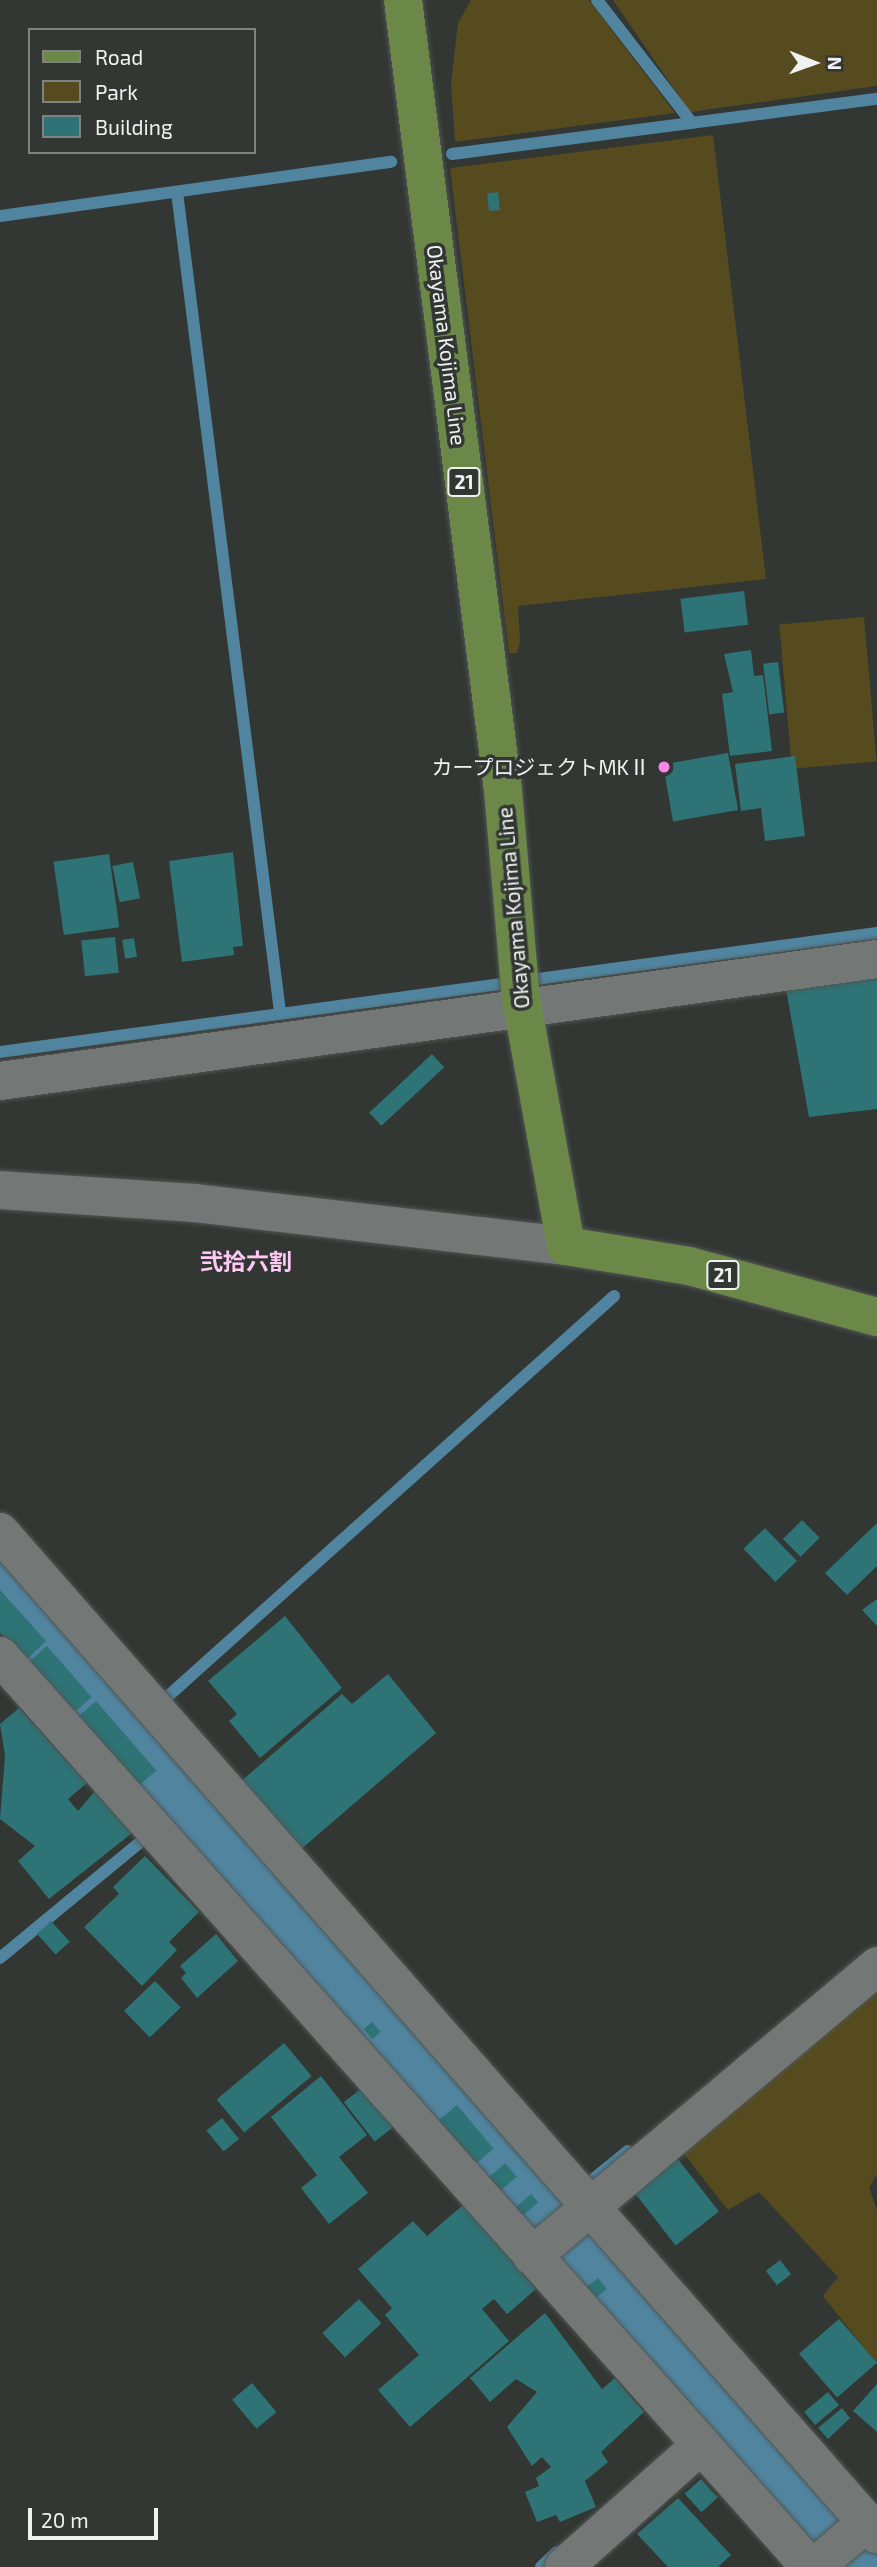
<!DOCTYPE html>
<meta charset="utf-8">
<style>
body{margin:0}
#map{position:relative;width:877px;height:2567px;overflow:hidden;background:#323734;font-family:"Exo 2","Noto Sans JP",sans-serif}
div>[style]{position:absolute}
.green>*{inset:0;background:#564b1f;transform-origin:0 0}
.stream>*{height:12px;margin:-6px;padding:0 6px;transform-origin:6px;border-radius:6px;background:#51859f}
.river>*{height:79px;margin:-39.5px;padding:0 39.5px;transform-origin:39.5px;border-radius:39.5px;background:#51859f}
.building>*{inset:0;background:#2e7375;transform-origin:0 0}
.roads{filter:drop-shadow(0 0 2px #515553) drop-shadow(0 0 2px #515553)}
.minor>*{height:38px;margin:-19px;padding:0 19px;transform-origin:19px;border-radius:19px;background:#737876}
.major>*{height:38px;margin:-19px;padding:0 19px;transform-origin:19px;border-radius:19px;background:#6c8848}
.dots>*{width:19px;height:19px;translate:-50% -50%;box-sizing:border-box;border:4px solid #323734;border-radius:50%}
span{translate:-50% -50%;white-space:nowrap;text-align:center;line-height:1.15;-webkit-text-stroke:7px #323734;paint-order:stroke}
.shield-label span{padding:2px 5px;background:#323734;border:2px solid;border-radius:5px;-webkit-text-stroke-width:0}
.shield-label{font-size:19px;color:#eff2f1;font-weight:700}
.street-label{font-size:21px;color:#eff2f1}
.poi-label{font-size:21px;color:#eff2f1}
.right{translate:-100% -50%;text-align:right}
.neighbourhood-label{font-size:23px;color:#fec9f3;font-weight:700}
.legend{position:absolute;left:28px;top:28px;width:228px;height:126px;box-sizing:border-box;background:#323734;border:2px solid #7e8280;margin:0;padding:9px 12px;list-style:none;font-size:21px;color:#eff2f1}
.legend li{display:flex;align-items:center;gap:14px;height:35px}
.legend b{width:35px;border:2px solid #7e8280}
.north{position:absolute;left:779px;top:28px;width:70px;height:70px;-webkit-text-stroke:5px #323734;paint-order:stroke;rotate:91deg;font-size:19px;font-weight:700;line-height:28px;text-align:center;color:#eff2f1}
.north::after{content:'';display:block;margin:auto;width:24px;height:32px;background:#eff2f1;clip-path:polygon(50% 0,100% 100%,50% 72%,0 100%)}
.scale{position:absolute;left:28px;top:2508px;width:130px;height:32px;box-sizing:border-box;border:4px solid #eff2f1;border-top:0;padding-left:9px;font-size:21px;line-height:24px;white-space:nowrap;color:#eff2f1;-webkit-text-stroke:5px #323734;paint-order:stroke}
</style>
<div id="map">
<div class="green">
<div style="clip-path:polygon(471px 0,589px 0,675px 113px,455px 142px,451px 83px,458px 23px)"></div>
<div style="clip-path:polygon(613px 0,877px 0,877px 86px,690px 112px)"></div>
<div style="clip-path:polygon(713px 135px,766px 579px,518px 606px,520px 642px,517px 653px,509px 653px,450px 168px)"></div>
<div style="left:864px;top:617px;width:145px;height:85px;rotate:85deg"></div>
<div style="clip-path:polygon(877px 1984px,877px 2174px,869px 2188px,877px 2210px,877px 2364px,823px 2296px,838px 2277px,759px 2192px,728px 2210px,677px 2145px)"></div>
<div style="left:630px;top:2314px;width:283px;height:24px;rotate:48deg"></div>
</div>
<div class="stream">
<div style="left:597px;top:0;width:155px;rotate:52.3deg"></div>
<div style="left:452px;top:154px;width:429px;rotate:-7.4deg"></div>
<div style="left:177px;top:192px;width:826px;rotate:82.84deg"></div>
<div style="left:0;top:216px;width:395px;rotate:-7.9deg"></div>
<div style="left:0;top:1052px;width:885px;rotate:-7.73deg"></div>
<div style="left:137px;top:1724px;width:641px;rotate:-41.9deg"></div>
<div style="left:185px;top:1801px;width:15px;rotate:-48deg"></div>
<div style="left:0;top:1958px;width:180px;rotate:-39.6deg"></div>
<div style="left:558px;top:2208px;width:90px;rotate:-39.2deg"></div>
<div style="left:716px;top:2408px;width:13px;rotate:-42deg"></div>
<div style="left:541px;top:2567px;width:22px;rotate:-43deg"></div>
</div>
<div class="river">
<div style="left:0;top:1569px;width:1326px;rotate:48.82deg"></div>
</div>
<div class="building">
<div style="left:498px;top:192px;width:18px;height:11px;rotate:84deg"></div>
<div style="left:744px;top:591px;width:34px;height:64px;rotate:83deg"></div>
<div style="clip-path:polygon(751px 650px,754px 676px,763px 675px,772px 751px,730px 756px,722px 694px,733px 692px,724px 654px)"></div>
<div style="left:778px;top:662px;width:51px;height:15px;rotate:83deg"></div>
<div style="left:728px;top:753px;width:58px;height:66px;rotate:80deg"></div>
<div style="clip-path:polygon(795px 756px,805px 836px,765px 841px,761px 808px,741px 811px,735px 764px)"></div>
<div style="clip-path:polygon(233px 852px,243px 946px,233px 947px,234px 955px,182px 962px,169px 861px)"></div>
<div style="left:109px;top:854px;width:74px;height:56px;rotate:82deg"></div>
<div style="left:133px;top:862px;width:37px;height:21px;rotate:79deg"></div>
<div style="left:115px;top:937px;width:36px;height:34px;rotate:84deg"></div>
<div style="left:134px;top:938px;width:19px;height:12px;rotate:81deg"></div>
<div style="clip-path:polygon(877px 978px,877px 1109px,809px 1117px,786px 989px)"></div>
<div style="left:432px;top:1054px;width:18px;height:86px;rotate:47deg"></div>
<div style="left:802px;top:1520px;width:25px;height:27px;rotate:45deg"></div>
<div style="clip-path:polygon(877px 1523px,877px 1566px,847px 1595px,825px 1573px)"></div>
<div style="left:765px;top:1528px;width:46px;height:30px;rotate:46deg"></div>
<div style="clip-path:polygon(0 1590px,46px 1641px,25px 1661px,0 1633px)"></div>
<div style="clip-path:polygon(877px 1599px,877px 1626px,862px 1610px)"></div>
<div style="clip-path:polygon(285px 1616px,342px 1688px,260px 1758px,229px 1721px,237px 1714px,208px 1681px)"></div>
<div style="left:47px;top:1646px;width:68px;height:27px;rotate:49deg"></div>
<div style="clip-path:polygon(388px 1674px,436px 1733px,299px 1851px,240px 1782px,342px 1694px,352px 1704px)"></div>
<div style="left:96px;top:1701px;width:92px;height:27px;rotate:49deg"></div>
<div style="clip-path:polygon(19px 1708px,87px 1783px,68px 1799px,78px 1811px,95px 1791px,132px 1833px,49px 1899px,18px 1861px,35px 1846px,0 1819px,5px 1756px,0 1724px)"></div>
<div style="clip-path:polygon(145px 1856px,199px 1912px,169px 1942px,177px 1950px,142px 1986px,84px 1927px,119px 1894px,113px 1887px)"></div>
<div style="left:51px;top:1921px;width:28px;height:19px;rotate:48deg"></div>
<div style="clip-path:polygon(216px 1934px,238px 1961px,197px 1998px,181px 1978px,186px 1973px,180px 1966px)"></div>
<div style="left:155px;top:1981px;width:37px;height:43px;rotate:46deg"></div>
<div style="left:372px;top:2022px;width:13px;height:11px;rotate:48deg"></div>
<div style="left:284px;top:2043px;width:43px;height:88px;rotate:50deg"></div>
<div style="clip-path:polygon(321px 2076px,367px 2135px,339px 2157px,368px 2193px,329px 2224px,301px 2188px,317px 2175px,271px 2117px)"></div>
<div style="left:362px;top:2088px;width:50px;height:23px;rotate:52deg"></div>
<div style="left:457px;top:2105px;width:57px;height:28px;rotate:50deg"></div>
<div style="left:222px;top:2118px;width:27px;height:20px;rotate:51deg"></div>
<div style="left:674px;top:2154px;width:73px;height:55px;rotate:52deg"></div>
<div style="left:505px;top:2163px;width:18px;height:25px;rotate:49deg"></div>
<div style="left:531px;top:2194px;width:11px;height:23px;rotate:49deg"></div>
<div style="clip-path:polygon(463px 2205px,536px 2289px,507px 2314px,494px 2299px,482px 2309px,509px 2341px,410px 2427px,378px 2390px,419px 2355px,385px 2315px,392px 2308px,358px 2269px,413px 2221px,427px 2236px)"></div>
<div style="left:780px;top:2260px;width:18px;height:18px;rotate:52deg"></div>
<div style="left:598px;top:2278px;width:14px;height:21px;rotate:51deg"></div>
<div style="left:359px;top:2299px;width:33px;height:50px;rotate:47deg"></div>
<div style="clip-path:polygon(545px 2313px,602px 2389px,615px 2378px,644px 2412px,601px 2452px,608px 2462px,585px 2481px,596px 2507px,560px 2522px,556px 2515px,537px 2522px,525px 2492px,539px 2486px,536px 2478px,551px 2467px,542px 2457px,532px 2466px,507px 2427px,537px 2392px,516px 2379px,490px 2402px,470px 2378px)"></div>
<div style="left:839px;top:2319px;width:58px;height:53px;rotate:49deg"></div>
<div style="left:252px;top:2383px;width:38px;height:26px;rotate:50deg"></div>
<div style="clip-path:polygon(877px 2384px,877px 2432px,853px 2411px)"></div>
<div style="left:828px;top:2392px;width:17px;height:31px;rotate:50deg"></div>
<div style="clip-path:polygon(842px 2408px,850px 2418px,828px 2439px,818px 2428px)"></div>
<div style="left:701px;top:2479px;width:25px;height:22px;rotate:48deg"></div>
<div style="clip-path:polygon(678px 2498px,731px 2555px,718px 2567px,668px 2567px,637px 2534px)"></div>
</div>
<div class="roads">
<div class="minor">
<div style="left:0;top:1081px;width:885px;rotate:-7.92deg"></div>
<div style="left:0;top:1190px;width:195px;rotate:3.8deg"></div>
<div style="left:195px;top:1203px;width:373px;rotate:6.6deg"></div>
<div style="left:0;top:1532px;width:1332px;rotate:48.81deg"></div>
<div style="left:0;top:1656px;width:1219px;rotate:48.36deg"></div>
<div style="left:532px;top:2256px;width:451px;rotate:-40deg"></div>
<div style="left:564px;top:2567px;width:183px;rotate:-41.7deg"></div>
<div style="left:815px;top:2567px;width:69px;rotate:-40.9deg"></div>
</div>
<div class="major">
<div style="left:403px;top:0;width:796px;rotate:82.79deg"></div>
<div style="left:503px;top:790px;width:209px;rotate:85.1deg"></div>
<div style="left:521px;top:998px;width:252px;rotate:79.7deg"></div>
<div style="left:566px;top:1246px;width:125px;rotate:9.2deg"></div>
<div style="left:689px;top:1266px;width:195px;rotate:15.2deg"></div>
</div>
</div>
<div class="dots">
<div style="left:664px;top:767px;background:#fa87e7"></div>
</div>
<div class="shield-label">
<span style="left:464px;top:482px">21</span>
<span style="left:723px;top:1275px">21</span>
</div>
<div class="street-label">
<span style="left:447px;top:345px;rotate:83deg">Okayama Kojima Line</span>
<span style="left:513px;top:908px;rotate:-95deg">Okayama Kojima Line</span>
</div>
<div class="poi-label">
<span class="right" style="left:650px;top:767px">カープロジェクトMKⅡ</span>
</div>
<div class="neighbourhood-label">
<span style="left:246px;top:1261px">弐拾六割</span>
</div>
<ul class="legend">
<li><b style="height:9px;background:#6c8848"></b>Road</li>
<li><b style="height:19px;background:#564b1f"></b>Park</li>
<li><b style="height:19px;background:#2e7375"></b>Building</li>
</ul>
<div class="north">N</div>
<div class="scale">20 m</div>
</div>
